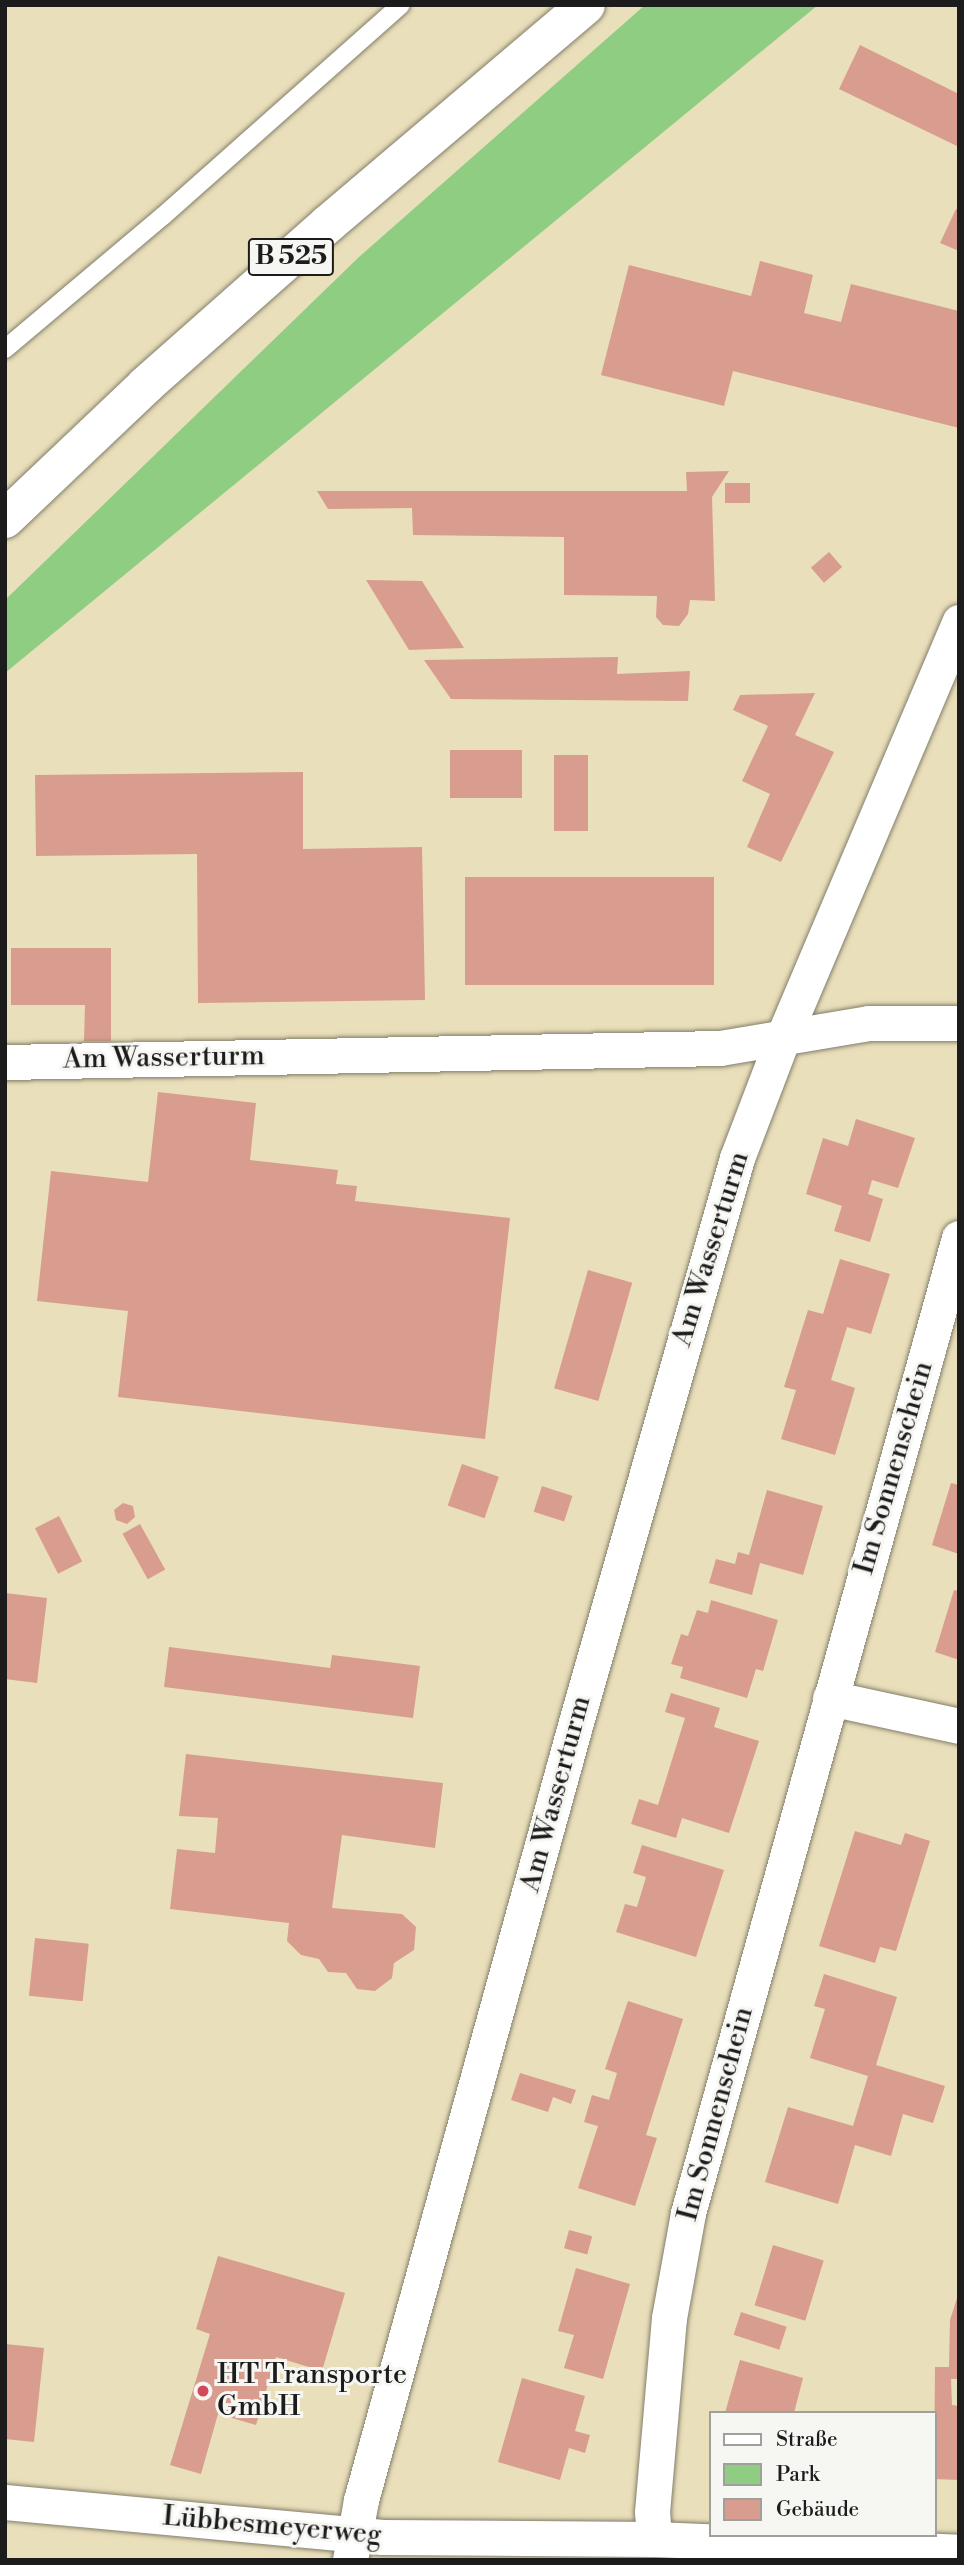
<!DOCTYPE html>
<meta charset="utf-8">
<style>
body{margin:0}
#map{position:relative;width:964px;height:2565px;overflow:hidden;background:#e9dfba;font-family:"Libre Bodoni",serif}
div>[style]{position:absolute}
.green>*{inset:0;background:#8fcd82}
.building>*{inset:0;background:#d89d8f;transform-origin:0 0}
.roads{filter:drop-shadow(0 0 2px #827e6b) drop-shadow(0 0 2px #827e6b)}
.lane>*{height:18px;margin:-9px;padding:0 9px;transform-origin:9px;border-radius:9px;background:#fff}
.street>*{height:35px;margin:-17.5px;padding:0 17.5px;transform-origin:17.5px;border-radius:17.5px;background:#fff}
.primary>*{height:38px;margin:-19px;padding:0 19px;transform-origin:19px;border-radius:19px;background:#fff}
.dots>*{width:19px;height:19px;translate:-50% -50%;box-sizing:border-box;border:4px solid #f6f6f2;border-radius:50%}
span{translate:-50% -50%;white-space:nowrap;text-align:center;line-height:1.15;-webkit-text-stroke:6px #f6f6f2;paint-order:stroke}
.shield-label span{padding:2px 5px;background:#f6f6f2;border:2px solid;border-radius:5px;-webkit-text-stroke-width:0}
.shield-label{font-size:26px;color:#1c1c1c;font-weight:700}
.street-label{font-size:28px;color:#1c1c1c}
.poi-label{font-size:28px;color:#1c1c1c}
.left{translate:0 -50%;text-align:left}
.frame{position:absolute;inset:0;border:7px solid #1c1c1c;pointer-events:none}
.legend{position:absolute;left:709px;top:2411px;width:228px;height:126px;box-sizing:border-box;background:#f6f6f2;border:2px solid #9f9f9c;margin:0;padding:9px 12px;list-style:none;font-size:21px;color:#1c1c1c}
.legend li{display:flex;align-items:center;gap:14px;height:35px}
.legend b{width:35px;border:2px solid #9f9f9c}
</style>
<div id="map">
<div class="green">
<div style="clip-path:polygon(645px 5px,818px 5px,5px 673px,5px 600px,359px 257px)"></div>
</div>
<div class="building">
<div style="clip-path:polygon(860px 45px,959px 94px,959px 147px,839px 89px)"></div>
<div style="clip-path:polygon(956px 209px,959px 210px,959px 251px,940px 243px)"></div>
<div style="clip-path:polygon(760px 261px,813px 275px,804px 313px,841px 322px,851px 284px,959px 311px,959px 428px,733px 371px,724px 406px,601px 375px,629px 265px,751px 296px)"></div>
<div style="clip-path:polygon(729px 471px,712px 497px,715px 601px,690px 600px,688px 614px,679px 626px,663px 625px,656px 617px,657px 596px,564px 595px,564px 537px,413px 535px,412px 508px,328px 509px,317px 491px,687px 491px,686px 472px)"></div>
<div style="left:725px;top:483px;width:25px;height:20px"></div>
<div style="left:829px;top:552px;width:20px;height:24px;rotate:49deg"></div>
<div style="clip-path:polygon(366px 580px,422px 581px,464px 648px,409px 650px)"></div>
<div style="clip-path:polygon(618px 657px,617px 674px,690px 671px,688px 701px,451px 699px,424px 660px)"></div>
<div style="clip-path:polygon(815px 693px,795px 735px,834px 752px,781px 862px,747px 847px,770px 794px,742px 781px,768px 726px,733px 710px,740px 695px)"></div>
<div style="left:450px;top:750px;width:72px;height:48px"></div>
<div style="left:554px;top:755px;width:34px;height:76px"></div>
<div style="clip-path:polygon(303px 772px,303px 849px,422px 847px,425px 1000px,198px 1003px,197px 854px,36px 856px,35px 775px)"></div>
<div style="left:465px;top:877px;width:249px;height:108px"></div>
<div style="clip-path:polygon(11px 948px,111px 948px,111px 1041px,84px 1041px,85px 1005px,11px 1005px)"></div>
<div style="clip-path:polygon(158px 1092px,256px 1103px,250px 1160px,338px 1170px,336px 1184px,357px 1186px,355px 1201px,510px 1218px,485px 1439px,118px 1397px,128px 1311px,37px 1301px,51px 1171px,148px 1182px)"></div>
<div style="clip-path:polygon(856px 1119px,915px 1138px,898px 1188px,872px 1180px,868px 1194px,883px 1199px,870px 1242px,834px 1231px,842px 1206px,806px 1194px,823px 1138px,848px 1146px)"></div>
<div style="clip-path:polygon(840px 1259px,890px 1274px,871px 1334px,847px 1327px,831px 1380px,855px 1388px,835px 1455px,781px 1439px,796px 1390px,784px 1387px,808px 1310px,823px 1314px)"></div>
<div style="left:588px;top:1270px;width:46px;height:123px;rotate:16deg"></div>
<div style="left:462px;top:1464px;width:39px;height:44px;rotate:19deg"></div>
<div style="clip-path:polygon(951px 1483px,959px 1485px,959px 1554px,932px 1545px)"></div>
<div style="left:542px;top:1486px;width:32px;height:27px;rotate:18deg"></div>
<div style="clip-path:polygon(767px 1490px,823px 1506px,803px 1575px,760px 1563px,752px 1595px,709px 1583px,716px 1559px,735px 1564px,738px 1552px,749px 1555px)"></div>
<div style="clip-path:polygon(123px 1503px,133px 1506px,135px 1517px,127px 1524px,116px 1520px,114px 1510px)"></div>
<div style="left:59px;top:1516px;width:51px;height:27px;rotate:63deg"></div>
<div style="left:140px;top:1524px;width:52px;height:20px;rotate:61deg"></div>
<div style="clip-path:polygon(954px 1590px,959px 1591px,959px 1660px,935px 1652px)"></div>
<div style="clip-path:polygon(5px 1593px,47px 1598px,37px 1683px,5px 1679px)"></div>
<div style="clip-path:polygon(711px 1600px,778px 1620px,763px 1671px,756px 1669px,747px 1698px,680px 1678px,683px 1667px,671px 1664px,681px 1634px,688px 1636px,697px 1610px,708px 1613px)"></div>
<div style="clip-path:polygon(169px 1647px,330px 1668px,332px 1655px,420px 1666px,413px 1718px,164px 1687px)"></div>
<div style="clip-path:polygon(671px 1693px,720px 1708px,714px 1727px,759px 1741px,729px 1833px,682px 1818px,676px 1838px,631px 1824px,639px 1799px,658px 1805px,685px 1718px,665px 1712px)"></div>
<div style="clip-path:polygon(186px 1754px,443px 1783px,435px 1848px,342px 1835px,332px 1908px,402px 1914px,416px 1927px,414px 1950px,394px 1963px,392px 1978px,375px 1991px,357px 1989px,346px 1973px,328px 1972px,319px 1959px,301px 1955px,287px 1941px,289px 1923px,170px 1909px,177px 1849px,215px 1853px,218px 1818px,179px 1816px)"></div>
<div style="clip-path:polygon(855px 1831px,901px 1845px,905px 1833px,930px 1841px,896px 1951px,880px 1947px,875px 1963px,819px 1946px)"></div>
<div style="clip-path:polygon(642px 1845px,724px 1870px,696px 1957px,616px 1932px,625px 1904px,637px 1907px,646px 1877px,633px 1873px)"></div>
<div style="left:35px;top:1938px;width:54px;height:58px;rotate:6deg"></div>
<div style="clip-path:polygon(824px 1974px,897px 1997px,876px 2065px,945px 2086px,933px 2123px,903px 2114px,891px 2156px,855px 2145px,838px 2204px,765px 2182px,788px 2107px,853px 2126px,868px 2076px,810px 2058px,825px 2009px,814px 2006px)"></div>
<div style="clip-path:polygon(628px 2001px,683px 2019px,646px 2135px,657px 2138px,635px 2206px,578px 2188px,598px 2126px,584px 2122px,592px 2095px,609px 2100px,617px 2073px,605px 2069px)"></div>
<div style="clip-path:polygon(520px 2073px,576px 2090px,571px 2104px,553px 2097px,548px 2112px,511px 2100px)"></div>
<div style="left:569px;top:2230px;width:24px;height:19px;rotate:15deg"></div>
<div style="left:773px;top:2245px;width:53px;height:63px;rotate:17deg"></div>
<div style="clip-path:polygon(218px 2256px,345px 2293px,322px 2371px,276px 2357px,256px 2425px,218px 2414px,201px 2474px,170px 2465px,210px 2334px,196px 2329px)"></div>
<div style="clip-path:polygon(576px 2268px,630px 2284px,603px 2379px,564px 2368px,574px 2335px,558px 2331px)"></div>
<div style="clip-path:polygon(959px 2292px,959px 2379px,951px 2379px,952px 2405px,959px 2406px,959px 2480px,934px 2479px,935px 2367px,949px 2367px,950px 2320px)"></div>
<div style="left:741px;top:2312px;width:48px;height:24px;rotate:18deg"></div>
<div style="clip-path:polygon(5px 2344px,44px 2348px,34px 2442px,5px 2439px)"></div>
<div style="clip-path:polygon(740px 2360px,803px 2378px,794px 2413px,725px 2413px)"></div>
<div style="clip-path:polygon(522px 2378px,585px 2396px,575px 2431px,590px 2435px,585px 2453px,569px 2448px,560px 2480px,498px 2462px)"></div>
</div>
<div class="roads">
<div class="lane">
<div style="left:5px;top:349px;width:207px;rotate:-40.1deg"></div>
<div style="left:163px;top:216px;width:318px;rotate:-41.6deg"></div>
</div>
<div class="street">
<div style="left:5px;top:1062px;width:715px;rotate:-1.12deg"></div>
<div style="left:720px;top:1048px;width:151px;rotate:-9.5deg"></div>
<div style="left:869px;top:1023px;width:90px"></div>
<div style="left:830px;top:1698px;width:132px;rotate:12.2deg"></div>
<div style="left:5px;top:2502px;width:379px;rotate:5.3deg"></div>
<div style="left:382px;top:2537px;width:272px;rotate:0.4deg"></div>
<div style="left:654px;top:2539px;width:305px;rotate:2.4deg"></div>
<div style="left:654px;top:2539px;width:27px;rotate:-94deg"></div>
<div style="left:652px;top:2512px;width:195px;rotate:-85deg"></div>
<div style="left:669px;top:2318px;width:107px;rotate:-79.7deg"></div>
<div style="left:688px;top:2213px;width:1012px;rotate:-74.47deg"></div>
<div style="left:350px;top:2560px;width:61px;rotate:-79.6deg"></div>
<div style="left:361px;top:2500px;width:814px;rotate:-74.55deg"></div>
<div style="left:578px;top:1715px;width:579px;rotate:-74.07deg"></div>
<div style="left:737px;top:1158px;width:132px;rotate:-69.1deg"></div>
<div style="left:784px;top:1035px;width:449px;rotate:-67deg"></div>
</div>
<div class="primary">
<div style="left:5px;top:519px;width:195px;rotate:-43.5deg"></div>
<div style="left:146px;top:385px;width:243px;rotate:-41.5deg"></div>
<div style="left:328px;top:224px;width:338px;rotate:-40.3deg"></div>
</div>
</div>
<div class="dots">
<div style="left:203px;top:2391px;background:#d1495b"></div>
</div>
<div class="shield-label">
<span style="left:291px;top:257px">B 525</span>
</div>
<div class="street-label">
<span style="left:164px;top:1058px;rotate:-1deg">Am Wasserturm</span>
<span style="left:711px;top:1249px;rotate:-73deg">Am Wasserturm</span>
<span style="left:894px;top:1468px;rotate:-74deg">Im Sonnenschein</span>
<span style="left:556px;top:1794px;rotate:-75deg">Am Wasserturm</span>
<span style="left:716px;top:2114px;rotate:-75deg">Im Sonnenschein</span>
<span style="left:272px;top:2526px;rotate:5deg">Lübbesmeyerweg</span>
</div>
<div class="poi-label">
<span class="left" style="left:217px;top:2391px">HT Transporte<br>GmbH</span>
</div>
<div class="frame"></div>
<ul class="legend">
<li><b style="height:9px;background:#fff"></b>Straße</li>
<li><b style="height:19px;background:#8fcd82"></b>Park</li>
<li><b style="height:19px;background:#d89d8f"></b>Gebäude</li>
</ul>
</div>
